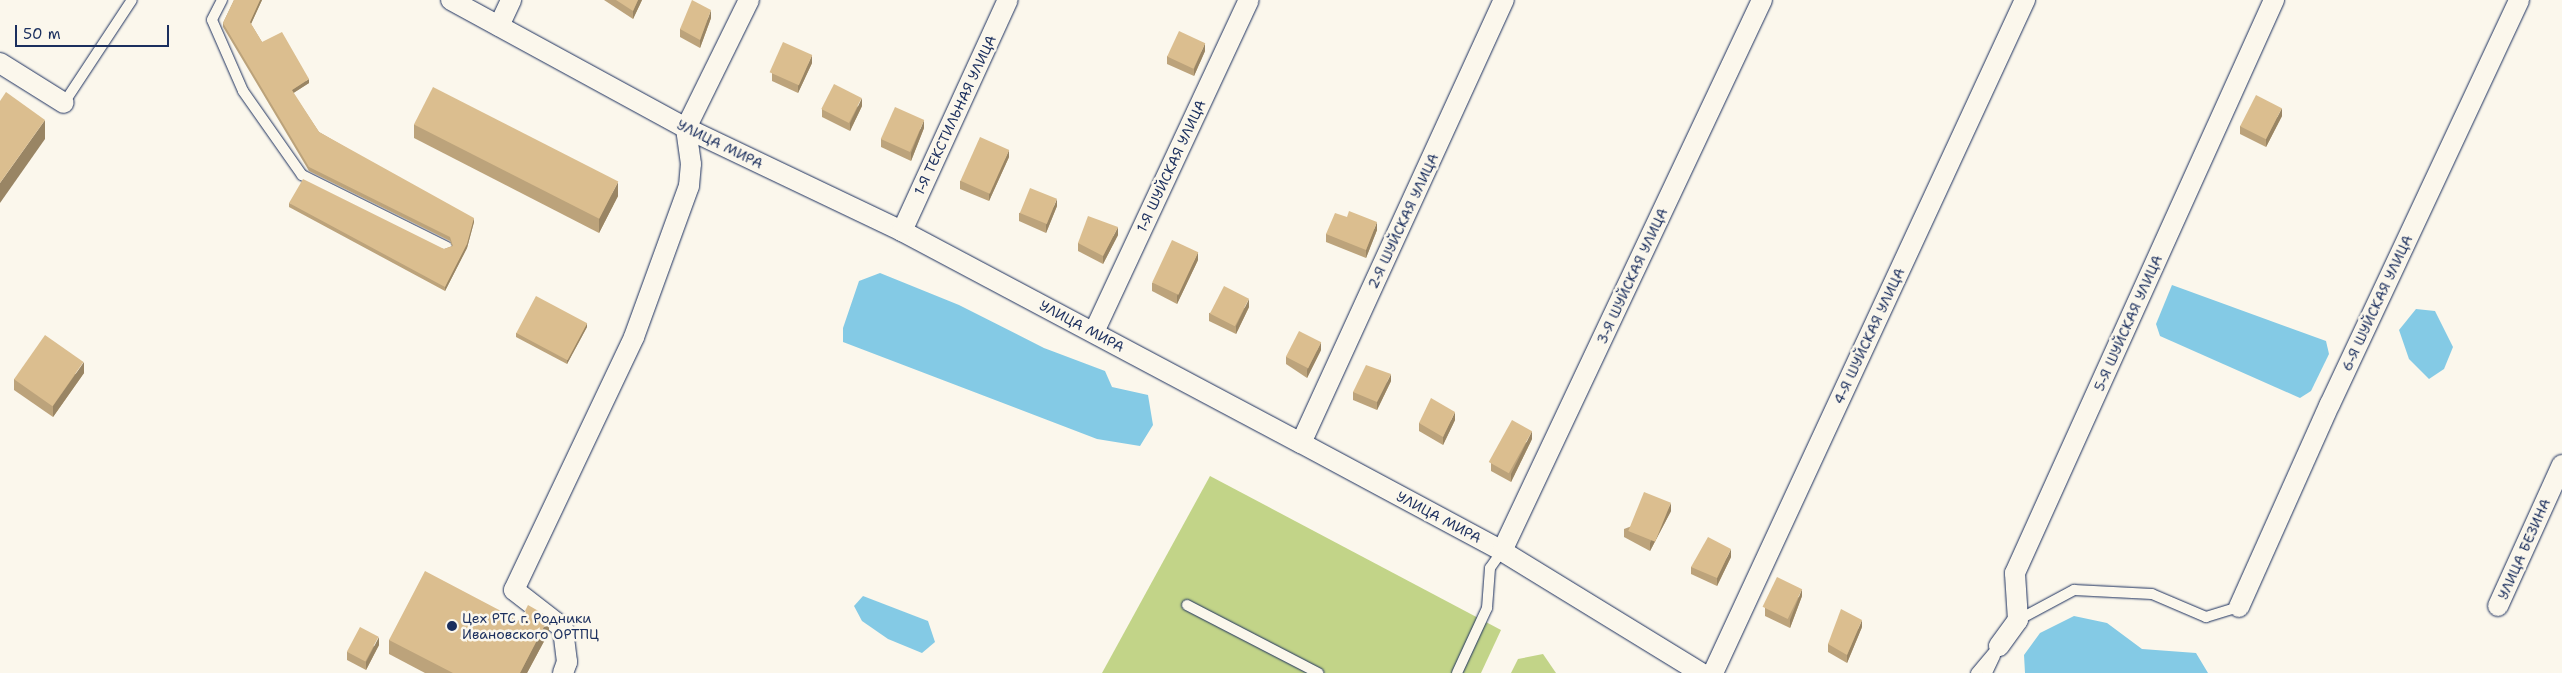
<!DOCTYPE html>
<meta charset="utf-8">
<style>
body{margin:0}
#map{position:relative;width:2562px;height:673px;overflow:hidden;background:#fbf7ec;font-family:"Shantell Sans",sans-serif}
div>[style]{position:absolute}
.green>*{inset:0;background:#c2d488}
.water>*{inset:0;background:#84cae5}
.roads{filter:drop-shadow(0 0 1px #1b2f5e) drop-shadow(0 0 1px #1b2f5e)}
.lane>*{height:10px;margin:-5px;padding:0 5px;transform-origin:5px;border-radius:5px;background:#fbf7ec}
.street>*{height:20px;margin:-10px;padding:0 10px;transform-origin:10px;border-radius:10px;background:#fbf7ec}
.wall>*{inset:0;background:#bca37b}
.shaded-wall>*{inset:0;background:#998564}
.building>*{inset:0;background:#dbbe8f;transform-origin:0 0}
.dots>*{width:14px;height:14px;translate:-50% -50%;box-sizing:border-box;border:2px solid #fbf7ec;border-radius:50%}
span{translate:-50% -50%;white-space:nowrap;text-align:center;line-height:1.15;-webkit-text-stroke:5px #fbf7ec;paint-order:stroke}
.street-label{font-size:14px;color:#1b2f5e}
.poi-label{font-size:14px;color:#1b2f5e}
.left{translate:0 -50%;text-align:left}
.scale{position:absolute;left:15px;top:25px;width:154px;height:22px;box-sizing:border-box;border:2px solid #1b2f5e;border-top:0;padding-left:6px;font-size:15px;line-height:18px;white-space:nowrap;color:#1b2f5e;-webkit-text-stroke:4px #fbf7ec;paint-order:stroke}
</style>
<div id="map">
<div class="green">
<div style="clip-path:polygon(1210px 476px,1501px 630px,1481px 673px,1102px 673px)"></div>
<div style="clip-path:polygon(1543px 654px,1556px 673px,1511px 673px,1518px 659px)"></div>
</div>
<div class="water">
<div style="clip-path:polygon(880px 273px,959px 305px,1044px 348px,1105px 371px,1112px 387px,1148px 395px,1153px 425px,1140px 446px,1097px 439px,843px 342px,843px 328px,859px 281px)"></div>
<div style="clip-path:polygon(2172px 285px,2326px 341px,2329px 354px,2311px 391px,2300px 398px,2160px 336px,2156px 324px)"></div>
<div style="clip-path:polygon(2416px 309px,2435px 311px,2453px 347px,2444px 369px,2429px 379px,2409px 359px,2399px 330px)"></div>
<div style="clip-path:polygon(863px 596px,928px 621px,935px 642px,922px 653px,888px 639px,862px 621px,854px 606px)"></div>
<div style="clip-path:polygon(2074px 616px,2107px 623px,2142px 649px,2196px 653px,2208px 673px,2025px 673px,2024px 655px,2040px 633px)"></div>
</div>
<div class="roads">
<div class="lane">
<div style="left:222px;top:0;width:22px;rotate:117deg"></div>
<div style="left:212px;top:20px;width:77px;rotate:66.4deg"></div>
<div style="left:243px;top:91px;width:103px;rotate:54.9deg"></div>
<div style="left:302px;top:175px;width:162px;rotate:26.4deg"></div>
<div style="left:64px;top:103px;width:123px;rotate:-56.6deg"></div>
<div style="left:1187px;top:605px;width:148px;rotate:27.4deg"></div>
<div style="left:2018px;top:620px;width:64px;rotate:-28.2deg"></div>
<div style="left:2074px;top:590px;width:78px;rotate:2.9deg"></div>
<div style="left:2152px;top:594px;width:59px;rotate:23.1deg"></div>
<div style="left:2206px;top:617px;width:34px;rotate:-17deg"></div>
<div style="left:1457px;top:673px;width:72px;rotate:-65.2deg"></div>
<div style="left:1487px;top:608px;width:40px;rotate:-85.7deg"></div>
<div style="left:1490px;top:568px;width:21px;rotate:-55deg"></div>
<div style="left:1976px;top:673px;width:35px;rotate:-50deg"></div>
<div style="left:1987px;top:673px;width:19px;rotate:-65deg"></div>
</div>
<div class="street">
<div style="left:451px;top:0;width:268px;rotate:28.6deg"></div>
<div style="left:686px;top:128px;width:239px;rotate:25.5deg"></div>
<div style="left:902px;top:231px;width:452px;rotate:28deg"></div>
<div style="left:1301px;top:443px;width:228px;rotate:28.2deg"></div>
<div style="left:1502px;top:551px;width:233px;rotate:31.5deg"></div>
<div style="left:499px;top:26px;width:29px;rotate:-65deg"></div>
<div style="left:0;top:63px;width:75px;rotate:32deg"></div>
<div style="left:902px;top:231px;width:254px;rotate:-65.4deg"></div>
<div style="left:1094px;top:332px;width:366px;rotate:-65deg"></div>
<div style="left:1301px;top:443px;width:487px;rotate:-65.4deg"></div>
<div style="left:1502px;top:551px;width:609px;rotate:-64.74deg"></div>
<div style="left:2498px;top:606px;width:155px;rotate:-65.6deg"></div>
<div style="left:2239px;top:607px;width:222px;rotate:-65.9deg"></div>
<div style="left:2330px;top:404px;width:446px;rotate:-64.9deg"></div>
<div style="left:1999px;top:646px;width:32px;rotate:-54deg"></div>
<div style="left:2018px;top:620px;width:47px;rotate:-93.7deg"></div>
<div style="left:2015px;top:573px;width:629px;rotate:-65.68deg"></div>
<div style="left:563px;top:673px;width:12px;rotate:-70deg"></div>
<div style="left:567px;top:662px;width:34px;rotate:-97deg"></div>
<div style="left:563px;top:628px;width:62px;rotate:-142.2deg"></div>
<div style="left:514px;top:590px;width:280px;rotate:-64.6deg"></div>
<div style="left:634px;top:337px;width:161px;rotate:-70deg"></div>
<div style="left:689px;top:186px;width:22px;rotate:-85deg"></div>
<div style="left:691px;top:164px;width:36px;rotate:-98deg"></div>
<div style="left:686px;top:128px;width:143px;rotate:-63.8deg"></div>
<div style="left:1713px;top:673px;width:742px;rotate:-65.13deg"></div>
</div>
</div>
<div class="wall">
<div style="clip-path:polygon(234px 0,262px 0,251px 24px,262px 42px,309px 83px,293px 93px,319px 132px,474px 222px,467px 248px,445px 291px,289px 207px,289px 203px,444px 249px,452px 246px,450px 241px,309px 171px,223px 27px,223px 23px)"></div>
<div style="clip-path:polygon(604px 0,642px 0,633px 19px)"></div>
<div style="clip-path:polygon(711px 18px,700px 48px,680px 37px,680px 29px)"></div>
<div style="clip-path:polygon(1205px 51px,1194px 76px,1167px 64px,1167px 56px)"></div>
<div style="clip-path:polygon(812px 63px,798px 93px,772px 81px,772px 73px)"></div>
<div style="clip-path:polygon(862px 106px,850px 131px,822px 117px,822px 109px)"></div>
<div style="clip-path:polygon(2282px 116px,2266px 147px,2240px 134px,2240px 126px)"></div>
<div style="clip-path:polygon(414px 124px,618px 196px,599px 233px,414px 138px)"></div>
<div style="clip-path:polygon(924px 128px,911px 161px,881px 147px,881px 139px)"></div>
<div style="clip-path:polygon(1009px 157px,989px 201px,960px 189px,960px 181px)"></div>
<div style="clip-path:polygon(1057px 206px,1046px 233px,1019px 221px,1019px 213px)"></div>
<div style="clip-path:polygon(1347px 217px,1377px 230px,1366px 258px,1326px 242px,1326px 234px)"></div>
<div style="clip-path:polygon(1118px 235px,1103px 264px,1078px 251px,1078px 243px)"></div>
<div style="clip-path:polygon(1198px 260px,1177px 304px,1152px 291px,1152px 283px)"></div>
<div style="clip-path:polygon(1249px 307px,1236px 334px,1209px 321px,1209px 313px)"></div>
<div style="clip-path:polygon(587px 327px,567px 364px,516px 337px,516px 333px)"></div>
<div style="clip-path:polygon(1321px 350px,1307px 378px,1286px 364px,1286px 357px)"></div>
<div style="clip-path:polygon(84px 373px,53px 417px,14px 390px,14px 379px)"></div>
<div style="clip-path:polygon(1391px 381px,1377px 410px,1353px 400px,1353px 392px)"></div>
<div style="clip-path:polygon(1455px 420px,1443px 445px,1419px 431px,1419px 423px)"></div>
<div style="clip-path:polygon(1532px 439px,1511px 482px,1491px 471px,1491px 463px)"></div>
<div style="clip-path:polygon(1671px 511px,1650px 551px,1624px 537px,1624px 529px)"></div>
<div style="clip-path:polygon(1731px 557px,1717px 586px,1691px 574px,1691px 567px)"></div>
<div style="clip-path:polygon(1802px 596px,1790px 628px,1765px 616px,1765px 608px)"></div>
<div style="clip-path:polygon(520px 621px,549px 632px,527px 673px,425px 673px,389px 654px,389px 640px)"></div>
<div style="clip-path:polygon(1862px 627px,1847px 663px,1828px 652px,1828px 644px)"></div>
<div style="clip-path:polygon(379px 645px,366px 670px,347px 660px,347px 652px)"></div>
</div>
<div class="shaded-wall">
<div style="clip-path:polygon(260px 0,262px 0,250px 26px,250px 22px)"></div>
<div style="clip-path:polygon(638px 0,642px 0,633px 19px,633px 11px)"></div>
<div style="clip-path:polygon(711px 10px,711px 18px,700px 48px,700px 40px)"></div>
<div style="clip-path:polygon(1205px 43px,1205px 51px,1194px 76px,1194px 69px)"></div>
<div style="clip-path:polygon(812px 55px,812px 63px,798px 93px,798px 86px)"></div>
<div style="clip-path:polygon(309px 79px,309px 83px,292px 94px,292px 90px)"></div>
<div style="clip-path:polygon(862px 98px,862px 106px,850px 131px,850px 123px)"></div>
<div style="clip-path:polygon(2282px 108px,2282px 116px,2266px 147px,2266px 139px)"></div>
<div style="clip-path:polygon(45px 120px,45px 139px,0 203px,0 183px)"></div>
<div style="clip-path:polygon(924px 120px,924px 128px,911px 161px,911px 153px)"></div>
<div style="clip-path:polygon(1009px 150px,1009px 157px,989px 201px,989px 193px)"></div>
<div style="clip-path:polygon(618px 182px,618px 196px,599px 233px,599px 218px)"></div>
<div style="clip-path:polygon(1057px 199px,1057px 206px,1046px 233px,1046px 225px)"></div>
<div style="clip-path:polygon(474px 218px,474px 222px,467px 248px,445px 291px,445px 287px)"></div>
<div style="clip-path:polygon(1377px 222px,1377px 230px,1366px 258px,1366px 250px)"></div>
<div style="clip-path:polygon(1118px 227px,1118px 235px,1103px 264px,1103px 256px)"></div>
<div style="clip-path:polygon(1198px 252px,1198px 260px,1177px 304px,1177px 296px)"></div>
<div style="clip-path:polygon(1249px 299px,1249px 307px,1236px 334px,1236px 326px)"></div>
<div style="clip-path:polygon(587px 323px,587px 327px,567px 364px,567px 360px)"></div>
<div style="clip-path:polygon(1321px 342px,1321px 350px,1307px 378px,1307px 370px)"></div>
<div style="clip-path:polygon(84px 362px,84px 373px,53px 417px,53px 406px)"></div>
<div style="clip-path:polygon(1391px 374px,1391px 381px,1377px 410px,1377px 402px)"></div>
<div style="clip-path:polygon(1455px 412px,1455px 420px,1443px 445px,1443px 437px)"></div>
<div style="clip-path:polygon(1532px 431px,1532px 439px,1511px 482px,1511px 474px)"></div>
<div style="clip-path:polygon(1671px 503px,1671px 511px,1650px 551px,1650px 543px)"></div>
<div style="clip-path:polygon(1731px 549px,1731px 557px,1717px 586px,1717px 578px)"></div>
<div style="clip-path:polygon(1802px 589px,1802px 596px,1790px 628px,1790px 620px)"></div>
<div style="clip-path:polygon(549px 617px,549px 632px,527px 673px,520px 673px)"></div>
<div style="clip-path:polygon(1862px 620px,1862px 627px,1847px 663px,1847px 655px)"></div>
<div style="clip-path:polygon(379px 637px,379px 645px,366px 670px,366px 662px)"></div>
</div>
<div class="building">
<div style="clip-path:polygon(234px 0,260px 0,250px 22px,262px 42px,282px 32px,309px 79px,292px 90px,319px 132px,474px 218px,467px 244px,445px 287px,289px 203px,303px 179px,444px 249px,453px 246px,450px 237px,309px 167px,223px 23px)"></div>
<div style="clip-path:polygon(616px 0,638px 0,633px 11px)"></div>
<div style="clip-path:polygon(692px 0,711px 10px,700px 40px,680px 29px)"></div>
<div style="left:1179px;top:31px;width:29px;height:28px;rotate:25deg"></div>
<div style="left:783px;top:42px;width:32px;height:33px;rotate:24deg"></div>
<div style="left:834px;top:84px;width:31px;height:28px;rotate:27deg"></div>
<div style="left:433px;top:87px;width:208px;height:42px;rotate:27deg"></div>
<div style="clip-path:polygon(6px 92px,45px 120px,0 183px,0 101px)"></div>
<div style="left:2256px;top:95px;width:29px;height:35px;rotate:27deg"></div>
<div style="left:895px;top:107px;width:32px;height:35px;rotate:24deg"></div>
<div style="left:980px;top:137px;width:32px;height:48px;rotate:24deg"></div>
<div style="left:1030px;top:188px;width:29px;height:27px;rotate:22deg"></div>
<div style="clip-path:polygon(1349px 211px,1377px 222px,1366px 250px,1326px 234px,1335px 213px,1347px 217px)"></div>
<div style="clip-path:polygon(1088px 216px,1118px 227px,1103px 256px,1078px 243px)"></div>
<div style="left:1172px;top:240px;width:29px;height:47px;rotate:25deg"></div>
<div style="left:1224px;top:286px;width:28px;height:31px;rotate:27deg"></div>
<div style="left:536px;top:296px;width:58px;height:42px;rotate:28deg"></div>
<div style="left:1299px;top:331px;width:25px;height:29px;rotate:27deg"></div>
<div style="left:45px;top:335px;width:47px;height:54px;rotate:35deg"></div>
<div style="clip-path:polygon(1366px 365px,1391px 374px,1377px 402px,1353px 392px)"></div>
<div style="clip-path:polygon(1431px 398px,1455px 412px,1443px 437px,1419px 423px)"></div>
<div style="left:1512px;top:420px;width:23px;height:48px;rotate:29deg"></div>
<div style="left:1644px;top:492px;width:29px;height:42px;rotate:22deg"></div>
<div style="clip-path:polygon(1708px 537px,1731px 549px,1717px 578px,1691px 567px)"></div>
<div style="clip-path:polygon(425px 571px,520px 621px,528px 605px,549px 617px,520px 673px,453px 673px,389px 640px)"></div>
<div style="left:1777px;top:577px;width:28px;height:33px;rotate:26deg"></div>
<div style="clip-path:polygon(1841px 609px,1862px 620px,1847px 655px,1828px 644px)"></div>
<div style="left:360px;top:627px;width:21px;height:28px;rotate:28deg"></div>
</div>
<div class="dots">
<div style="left:452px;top:626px;background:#1b2f5e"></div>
</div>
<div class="street-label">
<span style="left:955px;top:115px;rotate:-65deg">1-Я ТЕКСТИЛЬНАЯ УЛИЦА</span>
<span style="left:720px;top:144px;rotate:26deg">УЛИЦА МИРА</span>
<span style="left:1171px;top:166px;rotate:-65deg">1-Я ШУЙСКАЯ УЛИЦА</span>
<span style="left:1403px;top:221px;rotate:-65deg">2-Я ШУЙСКАЯ УЛИЦА</span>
<span style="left:1632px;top:276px;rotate:-65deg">3-Я ШУЙСКАЯ УЛИЦА</span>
<span style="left:2377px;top:303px;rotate:-65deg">6-Я ШУЙСКАЯ УЛИЦА</span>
<span style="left:2128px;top:323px;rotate:-66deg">5-Я ШУЙСКАЯ УЛИЦА</span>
<span style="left:1082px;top:326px;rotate:28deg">УЛИЦА МИРА</span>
<span style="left:1869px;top:336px;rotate:-65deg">4-Я ШУЙСКАЯ УЛИЦА</span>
<span style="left:1439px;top:517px;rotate:28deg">УЛИЦА МИРА</span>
<span style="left:2524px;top:549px;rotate:-66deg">УЛИЦА БЕЗИНА</span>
</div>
<div class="poi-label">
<span class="left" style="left:462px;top:626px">Цех РТС г. Родники<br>Ивановского ОРТПЦ</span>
</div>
<div class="scale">50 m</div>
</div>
